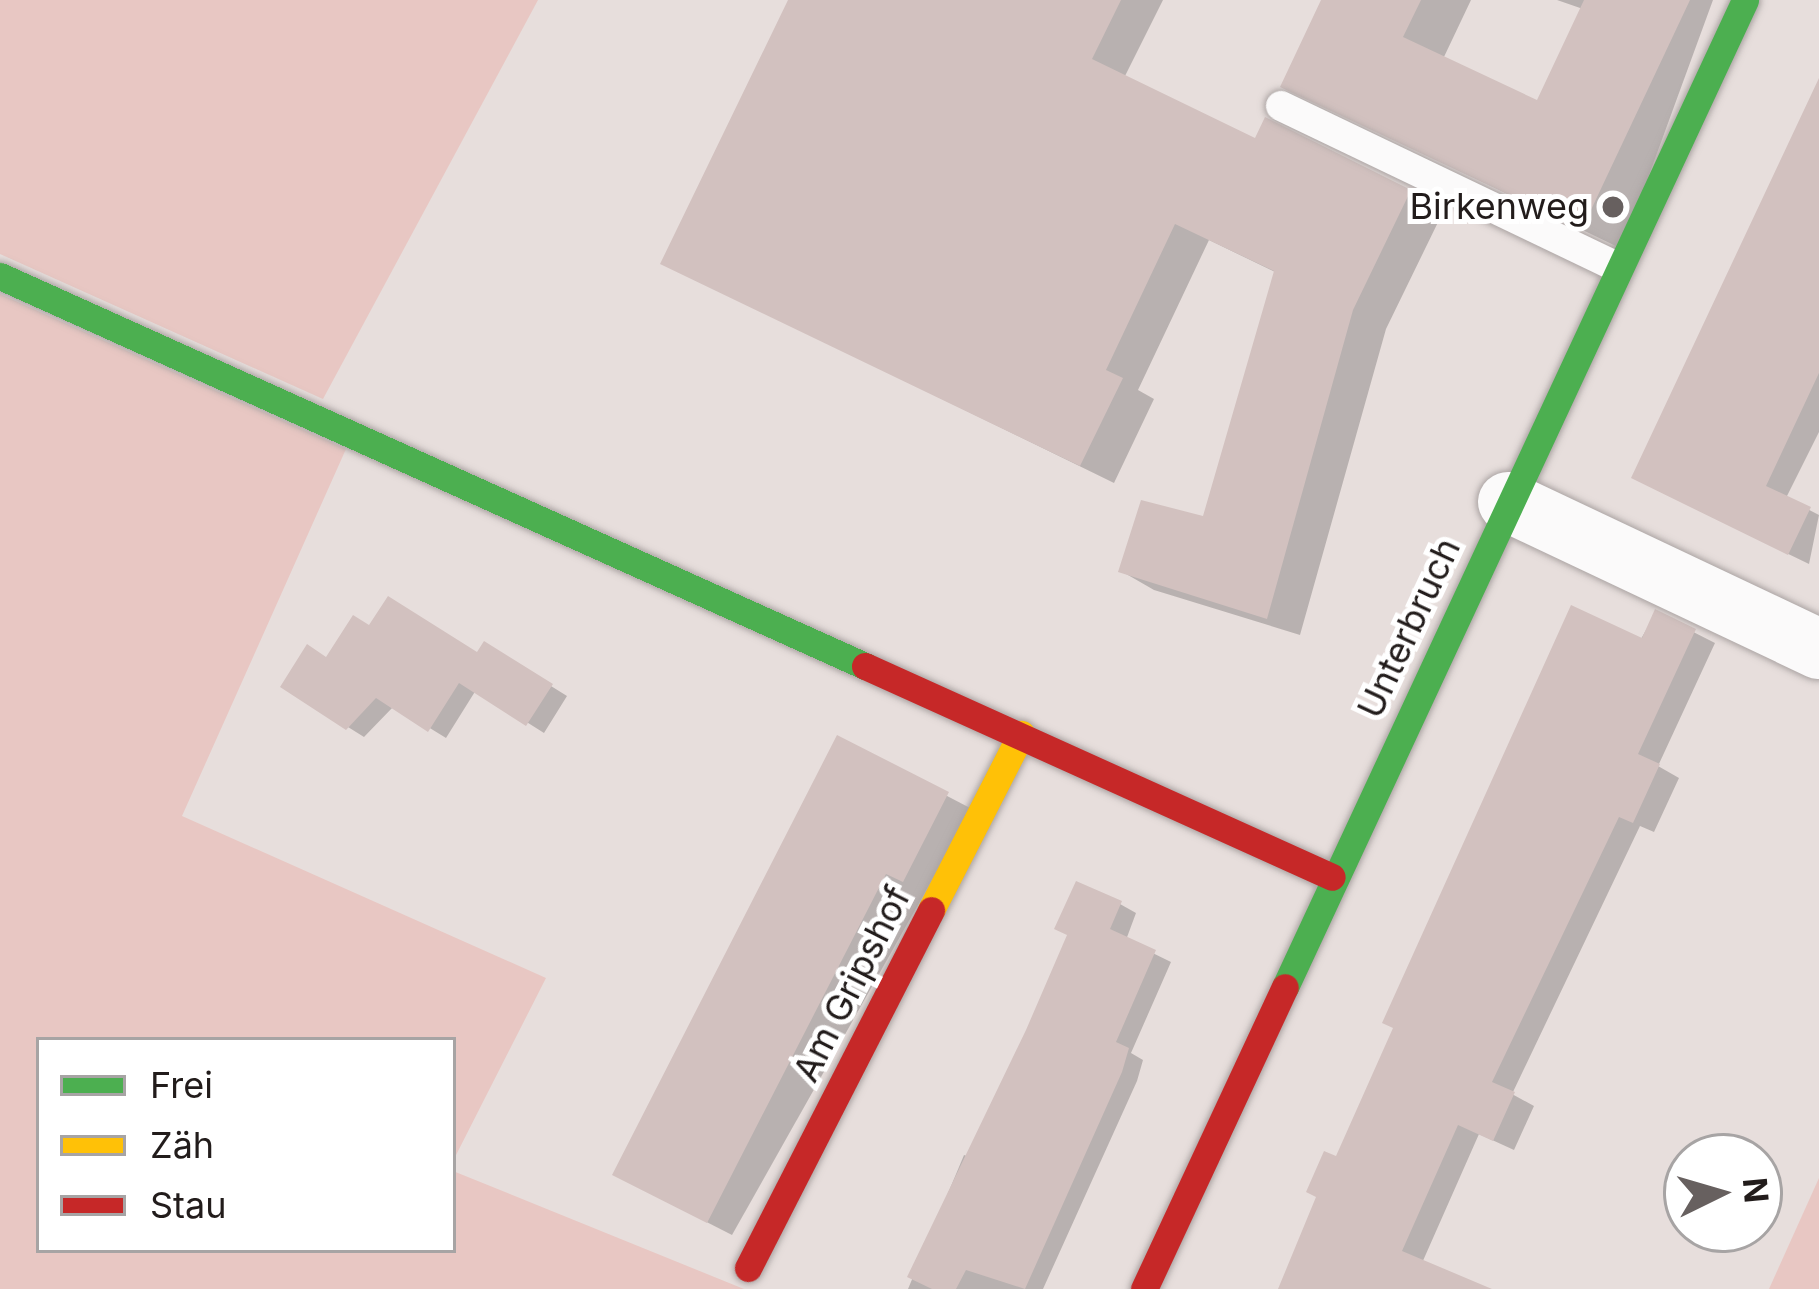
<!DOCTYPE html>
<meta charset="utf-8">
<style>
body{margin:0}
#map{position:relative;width:1819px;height:1289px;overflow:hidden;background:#e7dedc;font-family:Inter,sans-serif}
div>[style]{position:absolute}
.green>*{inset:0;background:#e8c7c3}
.shadow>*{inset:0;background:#0003}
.building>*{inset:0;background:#d2c1bf}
.roads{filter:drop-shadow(0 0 3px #aba4a3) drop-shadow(0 0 3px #aba4a3)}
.lane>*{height:30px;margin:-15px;padding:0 15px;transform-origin:15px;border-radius:15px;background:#fbfafa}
.street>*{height:60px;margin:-30px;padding:0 30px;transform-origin:30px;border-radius:30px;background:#fbfafa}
.fast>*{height:27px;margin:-13.5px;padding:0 13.5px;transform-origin:13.5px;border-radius:13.5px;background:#4caf50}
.slow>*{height:27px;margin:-13.5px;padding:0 13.5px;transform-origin:13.5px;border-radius:13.5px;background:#ffc107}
.jam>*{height:27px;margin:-13.5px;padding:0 13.5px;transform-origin:13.5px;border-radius:13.5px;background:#c62828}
.dots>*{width:33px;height:33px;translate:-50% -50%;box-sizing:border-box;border:6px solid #fff;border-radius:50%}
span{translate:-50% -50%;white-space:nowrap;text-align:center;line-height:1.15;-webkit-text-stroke:10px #fff;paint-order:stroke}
.poi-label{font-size:36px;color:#221c1b}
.right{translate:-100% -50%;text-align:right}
.street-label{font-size:36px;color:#221c1b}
.legend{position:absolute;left:36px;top:1037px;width:420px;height:216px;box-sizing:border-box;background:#fff;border:3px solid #a7a4a4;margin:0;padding:15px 21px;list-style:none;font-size:36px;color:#221c1b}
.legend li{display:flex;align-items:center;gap:24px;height:60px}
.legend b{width:60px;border:3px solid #a7a4a4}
.north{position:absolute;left:1663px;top:1133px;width:120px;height:120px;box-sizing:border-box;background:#fff;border:3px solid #a7a4a4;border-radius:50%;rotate:85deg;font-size:33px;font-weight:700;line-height:48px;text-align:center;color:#221c1b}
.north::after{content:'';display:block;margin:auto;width:42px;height:54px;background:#67605f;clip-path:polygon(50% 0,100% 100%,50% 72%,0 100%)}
</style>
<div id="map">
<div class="green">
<div style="clip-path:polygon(0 0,538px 0,323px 399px,0 254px)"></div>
<div style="clip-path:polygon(0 294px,346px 449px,182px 816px,546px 978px,453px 1161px,453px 1040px,39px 1040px,39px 1250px,453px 1250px,453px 1171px,744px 1289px,0 1289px)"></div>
<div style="clip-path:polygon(1819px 1178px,1819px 1289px,1769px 1289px)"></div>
</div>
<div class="shadow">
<div style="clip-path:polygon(792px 0,1163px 0,1124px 78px,1257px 142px,1267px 121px,1443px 212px,1386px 329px,1300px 635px,1154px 590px,1121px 571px,1205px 520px,1277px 273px,1209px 240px,1138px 390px,1154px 399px,1114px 483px,664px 263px)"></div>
<div style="clip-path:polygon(1324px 0,1471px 0,1443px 59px,1538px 104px,1583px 9px,1557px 0,1713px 0,1622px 249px,1284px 86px)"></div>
<div style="clip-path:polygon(1819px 82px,1819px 432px,1786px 498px,1819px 515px,1809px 564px,1655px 489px)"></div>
<div style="clip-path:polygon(1656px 613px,1715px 643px,1658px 766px,1679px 778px,1654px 832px,1640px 826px,1512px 1094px,1534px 1106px,1514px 1150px,1479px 1134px,1422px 1263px,1479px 1289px,1281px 1289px,1338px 1160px)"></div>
<div style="clip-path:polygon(371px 628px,479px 655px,485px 645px,567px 696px,544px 733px,476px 690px,446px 738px,394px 706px,364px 737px,348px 727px,328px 660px)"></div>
<div style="clip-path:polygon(838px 739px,972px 809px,732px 1235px,640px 1188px)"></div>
<div style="clip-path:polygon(1120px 904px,1136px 913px,1126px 940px,1171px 962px,1131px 1053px,1143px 1060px,1137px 1081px,1043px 1289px,908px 1289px,964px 1155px,970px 1157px)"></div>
</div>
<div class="building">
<div style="clip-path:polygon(788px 0,1121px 0,1092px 59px,1255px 138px,1265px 117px,1411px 190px,1353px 310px,1267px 619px,1118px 572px,1141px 500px,1203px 516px,1274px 271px,1175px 224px,1106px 370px,1123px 378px,1080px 466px,660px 264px)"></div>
<div style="clip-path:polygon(1321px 0,1421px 0,1403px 37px,1537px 100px,1584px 0,1690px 0,1582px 229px,1280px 87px)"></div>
<div style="clip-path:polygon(1819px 78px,1819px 373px,1766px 486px,1811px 507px,1788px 555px,1631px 478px)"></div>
<div style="clip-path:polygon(388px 596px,477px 652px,484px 641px,553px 684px,526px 726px,459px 683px,428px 732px,376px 698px,346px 730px,280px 687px,307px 644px,326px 657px,353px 615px,369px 625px)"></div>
<div style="clip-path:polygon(1571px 605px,1642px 638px,1655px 609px,1696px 629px,1638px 754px,1660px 764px,1633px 823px,1619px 817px,1492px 1082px,1515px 1092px,1493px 1141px,1458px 1125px,1402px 1251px,1492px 1289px,1278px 1289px,1316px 1197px,1306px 1192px,1324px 1151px,1336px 1156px,1393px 1028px,1382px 1023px)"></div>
<div style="clip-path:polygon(837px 735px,949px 792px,903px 882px,886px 874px,707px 1223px,612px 1175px)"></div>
<div style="clip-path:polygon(1076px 881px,1122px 901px,1110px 929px,1156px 950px,1116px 1042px,1129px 1048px,1122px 1072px,1025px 1289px,966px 1270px,956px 1289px,932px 1289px,907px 1277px,1026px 1030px,1067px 935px,1054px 929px)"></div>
</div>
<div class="roads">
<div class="lane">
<div style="left:1281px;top:106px;width:373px;rotate:25.6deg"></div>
</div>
<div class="street">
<div style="left:1508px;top:502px;width:344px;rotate:25.3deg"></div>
</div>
<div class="fast">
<div style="left:0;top:276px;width:949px;rotate:24.27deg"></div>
<div style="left:1285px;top:987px;width:1089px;rotate:-65.01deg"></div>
</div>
<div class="slow">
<div style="left:931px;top:910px;width:198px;rotate:-62.9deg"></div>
</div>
<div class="jam">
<div style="left:865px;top:666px;width:512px;rotate:24.31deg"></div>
<div style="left:748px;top:1268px;width:402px;rotate:-62.9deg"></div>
<div style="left:1144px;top:1289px;width:333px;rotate:-65deg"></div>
</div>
</div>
<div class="dots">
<div style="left:1613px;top:207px;background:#67605f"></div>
</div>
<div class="poi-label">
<span class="right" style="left:1589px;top:207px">Birkenweg</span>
</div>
<div class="street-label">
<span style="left:1409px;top:628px;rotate:-65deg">Unterbruch</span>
<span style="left:852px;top:984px;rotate:-63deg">Am Gripshof</span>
</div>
<ul class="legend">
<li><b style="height:15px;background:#4caf50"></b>Frei</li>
<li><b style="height:15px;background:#ffc107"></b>Zäh</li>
<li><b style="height:15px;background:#c62828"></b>Stau</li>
</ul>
<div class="north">N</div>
</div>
